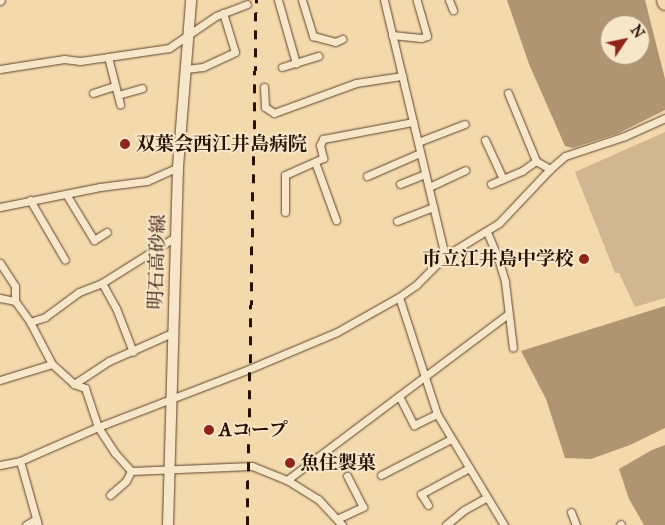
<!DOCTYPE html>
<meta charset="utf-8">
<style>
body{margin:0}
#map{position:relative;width:665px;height:525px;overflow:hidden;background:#f3d9ab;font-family:"IM FELL Great Primer","Noto Serif JP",serif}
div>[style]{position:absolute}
.green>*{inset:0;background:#d1b78f}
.water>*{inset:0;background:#af9572}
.roads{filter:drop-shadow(0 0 1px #5e422e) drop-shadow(0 0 1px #5e422e)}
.street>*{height:7px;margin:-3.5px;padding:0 3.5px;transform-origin:3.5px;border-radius:3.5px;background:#f7e6c8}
.secondary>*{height:10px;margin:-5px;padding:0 5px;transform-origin:5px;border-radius:5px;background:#f7e6c8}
.highway>*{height:14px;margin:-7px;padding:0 7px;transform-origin:7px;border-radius:7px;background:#f3d9ab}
.rail>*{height:2.5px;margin-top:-1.25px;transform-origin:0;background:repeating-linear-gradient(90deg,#2c1004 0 9px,transparent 0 18px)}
.dots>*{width:14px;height:14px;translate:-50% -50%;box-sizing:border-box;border:2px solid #f7e6c8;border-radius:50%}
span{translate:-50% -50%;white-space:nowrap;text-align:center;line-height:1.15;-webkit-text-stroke:4px #f7e6c8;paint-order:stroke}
.poi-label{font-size:19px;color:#2c1004;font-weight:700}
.left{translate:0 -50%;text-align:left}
.right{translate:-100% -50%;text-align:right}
.street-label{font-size:19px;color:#2c1004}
.north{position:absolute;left:600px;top:15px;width:50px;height:50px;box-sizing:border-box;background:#f7e6c8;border:1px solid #a6907a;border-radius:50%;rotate:56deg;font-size:14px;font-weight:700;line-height:20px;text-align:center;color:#2c1004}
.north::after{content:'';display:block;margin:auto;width:18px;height:22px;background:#8f2418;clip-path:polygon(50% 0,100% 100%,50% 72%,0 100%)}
</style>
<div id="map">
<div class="green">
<div style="clip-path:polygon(665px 132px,665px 298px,635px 307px,619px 273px,615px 273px,575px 172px)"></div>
</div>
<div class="water">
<div style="clip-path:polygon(evenodd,507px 0,645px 0,665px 79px,665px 110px,619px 133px,573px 148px,565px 146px,529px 64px,507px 0,610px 25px,640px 25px,640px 55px,610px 55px,610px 25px)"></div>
<div style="clip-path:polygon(665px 306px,665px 428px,630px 445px,591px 459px,565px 458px,546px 399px,521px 351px)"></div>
<div style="clip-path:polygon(665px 445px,665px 525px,644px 525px,629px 499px,619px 469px,652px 450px)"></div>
</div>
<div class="roads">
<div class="street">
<div style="left:278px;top:0;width:66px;rotate:74.1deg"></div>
<div style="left:302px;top:0;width:38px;rotate:73deg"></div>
<div style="left:313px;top:36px;width:23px;rotate:15deg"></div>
<div style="left:335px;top:42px;width:8px;rotate:-23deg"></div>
<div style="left:384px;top:0;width:263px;rotate:76.6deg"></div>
<div style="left:449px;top:0;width:11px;rotate:68deg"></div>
<div style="left:0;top:1px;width:1px;rotate:-45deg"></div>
<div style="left:392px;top:35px;width:29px;rotate:6deg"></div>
<div style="left:421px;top:38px;width:6px;rotate:-18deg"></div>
<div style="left:427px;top:36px;width:37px;rotate:-106deg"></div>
<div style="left:108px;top:57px;width:49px;rotate:75.7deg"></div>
<div style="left:282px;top:67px;width:38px;rotate:-17deg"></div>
<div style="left:0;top:69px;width:65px;rotate:-8.9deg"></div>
<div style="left:64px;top:59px;width:16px;rotate:7deg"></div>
<div style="left:80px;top:61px;width:28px;rotate:-8deg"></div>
<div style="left:108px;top:57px;width:62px;rotate:-8.4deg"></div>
<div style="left:169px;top:48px;width:57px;rotate:-34.2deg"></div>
<div style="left:216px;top:16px;width:33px;rotate:-21deg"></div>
<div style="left:186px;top:69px;width:17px;rotate:-7deg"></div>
<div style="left:203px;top:67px;width:35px;rotate:-25deg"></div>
<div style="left:235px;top:52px;width:41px;rotate:-107.1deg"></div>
<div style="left:264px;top:87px;width:20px;rotate:87deg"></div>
<div style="left:265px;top:107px;width:11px;rotate:34deg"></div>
<div style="left:274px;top:113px;width:87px;rotate:-20.1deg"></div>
<div style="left:356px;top:83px;width:47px;rotate:-8.7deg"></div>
<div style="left:93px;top:93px;width:23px;rotate:-18deg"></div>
<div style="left:508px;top:93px;width:74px;rotate:67.6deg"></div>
<div style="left:536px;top:161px;width:16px;rotate:30deg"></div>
<div style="left:118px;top:95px;width:25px;rotate:-16deg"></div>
<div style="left:485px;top:140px;width:43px;rotate:65.2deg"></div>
<div style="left:418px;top:142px;width:50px;rotate:-21deg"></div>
<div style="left:315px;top:162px;width:62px;rotate:70.1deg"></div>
<div style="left:367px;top:176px;width:58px;rotate:-23.5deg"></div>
<div style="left:400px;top:184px;width:27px;rotate:-22deg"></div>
<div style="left:491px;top:184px;width:34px;rotate:-23deg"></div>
<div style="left:522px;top:171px;width:17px;rotate:-36deg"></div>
<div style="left:429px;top:187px;width:40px;rotate:-25deg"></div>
<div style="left:66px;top:194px;width:54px;rotate:58.7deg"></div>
<div style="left:94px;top:240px;width:15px;rotate:-32deg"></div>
<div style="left:30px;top:200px;width:69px;rotate:59.7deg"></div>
<div style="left:0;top:207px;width:102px;rotate:-11.3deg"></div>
<div style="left:100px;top:187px;width:47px;rotate:-7.3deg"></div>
<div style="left:147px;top:181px;width:34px;rotate:-24deg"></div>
<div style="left:285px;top:212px;width:37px;rotate:-90deg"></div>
<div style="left:285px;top:175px;width:42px;rotate:-24.1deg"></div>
<div style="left:323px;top:158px;width:13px;rotate:-103deg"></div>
<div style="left:320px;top:145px;width:7px;rotate:-63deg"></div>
<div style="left:323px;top:139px;width:92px;rotate:-10.7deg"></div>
<div style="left:397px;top:221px;width:39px;rotate:-21deg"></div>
<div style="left:487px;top:232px;width:25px;rotate:67deg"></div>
<div style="left:497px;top:255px;width:28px;rotate:73deg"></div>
<div style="left:505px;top:282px;width:66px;rotate:83.1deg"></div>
<div style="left:0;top:263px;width:27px;rotate:57deg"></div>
<div style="left:15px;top:286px;width:15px;rotate:90deg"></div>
<div style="left:15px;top:301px;width:26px;rotate:54deg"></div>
<div style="left:30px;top:322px;width:47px;rotate:62.4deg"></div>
<div style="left:52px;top:364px;width:30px;rotate:42deg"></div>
<div style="left:74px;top:384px;width:12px;rotate:20deg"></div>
<div style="left:85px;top:388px;width:41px;rotate:71.6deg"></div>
<div style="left:98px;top:427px;width:31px;rotate:57deg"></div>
<div style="left:115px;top:453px;width:24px;rotate:48deg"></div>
<div style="left:131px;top:471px;width:121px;rotate:-2.4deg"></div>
<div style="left:252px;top:466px;width:38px;rotate:22deg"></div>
<div style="left:287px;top:480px;width:36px;rotate:32deg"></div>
<div style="left:318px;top:499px;width:35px;rotate:47deg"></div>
<div style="left:102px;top:283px;width:29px;rotate:61deg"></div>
<div style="left:116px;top:308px;width:47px;rotate:68.9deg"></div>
<div style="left:399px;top:297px;width:123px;rotate:72deg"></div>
<div style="left:437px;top:414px;width:130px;rotate:58.9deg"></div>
<div style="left:0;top:298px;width:15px;rotate:11deg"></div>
<div style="left:30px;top:322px;width:16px;rotate:-18deg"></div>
<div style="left:45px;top:317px;width:42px;rotate:-36.3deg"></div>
<div style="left:79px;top:292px;width:25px;rotate:-21deg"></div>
<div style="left:102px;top:283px;width:86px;rotate:-32.2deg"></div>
<div style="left:0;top:380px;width:54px;rotate:-17.1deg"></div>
<div style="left:74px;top:384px;width:42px;rotate:-33.3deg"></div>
<div style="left:109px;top:361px;width:69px;rotate:-24deg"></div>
<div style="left:399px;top:396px;width:33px;rotate:63deg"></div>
<div style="left:414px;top:425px;width:25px;rotate:-26deg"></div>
<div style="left:20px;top:461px;width:66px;rotate:74.3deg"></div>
<div style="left:0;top:465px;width:20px;rotate:-11deg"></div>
<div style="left:20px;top:461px;width:85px;rotate:-23.6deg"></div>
<div style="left:98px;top:427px;width:162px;rotate:-21deg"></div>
<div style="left:249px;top:369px;width:95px;rotate:-22.8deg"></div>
<div style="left:337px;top:332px;width:71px;rotate:-29.4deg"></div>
<div style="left:399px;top:297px;width:21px;rotate:-35deg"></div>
<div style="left:416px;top:285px;width:41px;rotate:-45deg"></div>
<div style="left:445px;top:256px;width:63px;rotate:-31.4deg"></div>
<div style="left:499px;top:223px;width:74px;rotate:-46.6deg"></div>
<div style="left:550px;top:169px;width:20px;rotate:-41deg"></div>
<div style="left:565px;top:156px;width:63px;rotate:-18.4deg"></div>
<div style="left:625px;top:136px;width:44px;rotate:-24.2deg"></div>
<div style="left:381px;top:475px;width:79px;rotate:-27.2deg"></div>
<div style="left:287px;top:480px;width:276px;rotate:-36.9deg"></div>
<div style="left:110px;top:495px;width:21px;rotate:-41deg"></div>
<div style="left:126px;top:481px;width:11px;rotate:-63deg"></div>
<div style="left:428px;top:505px;width:13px;rotate:-122deg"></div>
<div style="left:421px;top:494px;width:55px;rotate:-28.4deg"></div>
<div style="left:571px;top:512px;width:14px;rotate:69deg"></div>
<div style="left:337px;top:519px;width:29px;rotate:-25deg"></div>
<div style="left:363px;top:507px;width:35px;rotate:-117deg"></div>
<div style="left:26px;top:525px;width:12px;rotate:-31deg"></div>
<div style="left:446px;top:525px;width:23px;rotate:-40deg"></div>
<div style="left:464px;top:510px;width:26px;rotate:-29deg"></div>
<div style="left:620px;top:525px;width:1px;rotate:-45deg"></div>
</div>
<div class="secondary">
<div style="left:168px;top:525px;width:358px;rotate:-88.4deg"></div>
<div style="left:178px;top:167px;width:168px;rotate:-85.5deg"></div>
</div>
<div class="highway">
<div style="left:664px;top:0;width:3px;rotate:72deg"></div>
</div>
</div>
<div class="rail">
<div style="left:247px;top:525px;width:525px;rotate:-89.02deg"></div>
</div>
<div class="dots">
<div style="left:125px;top:144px;background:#8f2418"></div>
<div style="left:584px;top:259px;background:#8f2418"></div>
<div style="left:209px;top:430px;background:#8f2418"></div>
<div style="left:290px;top:463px;background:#8f2418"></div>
</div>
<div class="poi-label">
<span class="left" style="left:136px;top:144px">双葉会西江井島病院</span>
<span class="right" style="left:574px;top:259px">市立江井島中学校</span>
<span class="left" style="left:219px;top:430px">Aコープ</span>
<span class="left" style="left:300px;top:463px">魚住製菓</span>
</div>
<div class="street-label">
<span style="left:157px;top:262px;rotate:-88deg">明石高砂線</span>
</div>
<div class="north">N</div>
</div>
